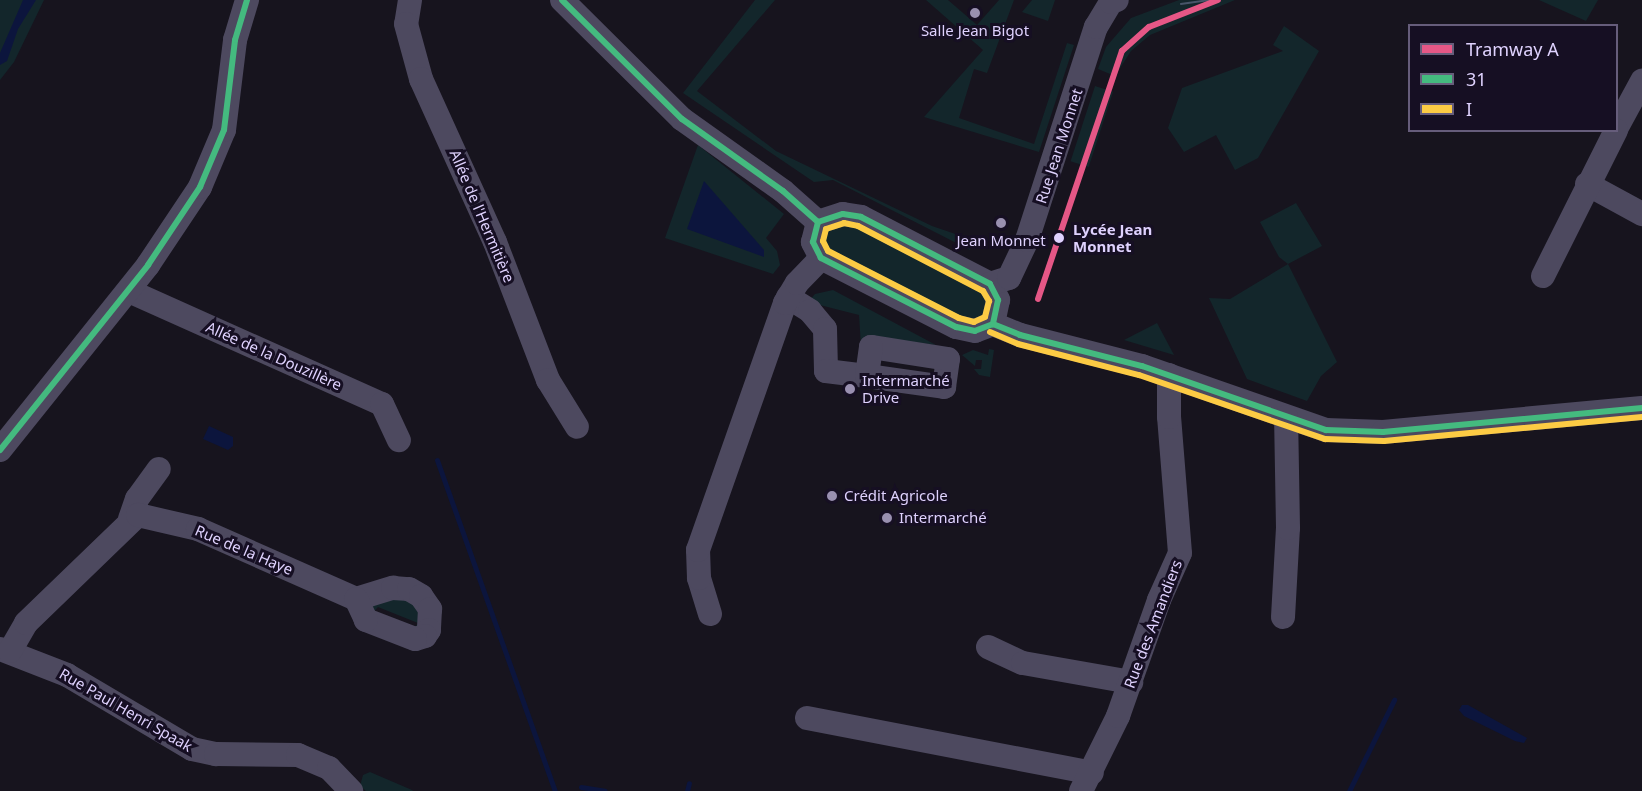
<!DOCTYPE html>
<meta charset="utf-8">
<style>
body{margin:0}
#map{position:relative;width:1642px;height:791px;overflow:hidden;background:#17141e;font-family:"Noto Sans",sans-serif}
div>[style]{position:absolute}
.green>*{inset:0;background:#13262b;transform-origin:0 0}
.water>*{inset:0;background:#0c153d}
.stream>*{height:5px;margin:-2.5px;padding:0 2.5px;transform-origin:2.5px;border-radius:2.5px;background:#0c153d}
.minor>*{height:24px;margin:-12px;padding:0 12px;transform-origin:12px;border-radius:12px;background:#4d495f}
.tram>*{height:1.5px;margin:-0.75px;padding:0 0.75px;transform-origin:0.75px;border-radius:0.75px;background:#475569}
.bus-1>*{height:6px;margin:-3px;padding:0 3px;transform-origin:3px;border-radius:3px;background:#44ba7f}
.bus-2>*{height:6px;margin:-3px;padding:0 3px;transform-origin:3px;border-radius:3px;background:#fccb44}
.tram-1>*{height:6px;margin:-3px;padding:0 3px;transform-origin:3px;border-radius:3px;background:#e55786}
.dots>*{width:16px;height:16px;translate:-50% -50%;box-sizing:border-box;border:3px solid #160f23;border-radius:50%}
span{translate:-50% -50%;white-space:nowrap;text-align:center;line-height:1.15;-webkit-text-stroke:6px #160f23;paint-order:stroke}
.poi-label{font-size:15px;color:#dfd2fe}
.left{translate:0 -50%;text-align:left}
.street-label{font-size:15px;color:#dfd2fe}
.stop-label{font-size:15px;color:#dfd2fe;font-weight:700}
.legend{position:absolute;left:1408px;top:24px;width:210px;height:108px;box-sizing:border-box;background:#160f23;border:2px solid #665d7b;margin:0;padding:8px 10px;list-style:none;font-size:18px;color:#dfd2fe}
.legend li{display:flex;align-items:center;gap:12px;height:30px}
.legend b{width:30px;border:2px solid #665d7b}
</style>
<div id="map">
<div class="green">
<div style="clip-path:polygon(0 0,44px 0,14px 62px,0 80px)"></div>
<div style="clip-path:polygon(755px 0,775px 0,697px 91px,776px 151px,932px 226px,973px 240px,970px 250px,833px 180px,814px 182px,683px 93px)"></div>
<div style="clip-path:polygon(926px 0,948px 0,977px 25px,999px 0,1014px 0,987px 73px,974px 69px,959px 118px,1034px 144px,1067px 43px,1074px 45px,1039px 152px,924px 117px,983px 50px)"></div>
<div style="clip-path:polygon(1032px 0,1055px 0,1048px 21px,1022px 12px)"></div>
<div style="clip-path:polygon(1179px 0,1235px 0,1150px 35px,1131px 51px,1115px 76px,1098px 69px,1106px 47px,1131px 18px)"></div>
<div style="clip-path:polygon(1539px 0,1598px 0,1586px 21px)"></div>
<div style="clip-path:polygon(1284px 26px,1319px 51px,1258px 158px,1235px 170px,1216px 135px,1184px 152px,1168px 128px,1182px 88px,1283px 51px,1273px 45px)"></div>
<div style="left:1095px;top:86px;width:19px;height:79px;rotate:18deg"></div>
<div style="clip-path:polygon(698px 145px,784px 214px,766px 238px,777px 251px,780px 265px,773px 274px,665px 238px)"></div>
<div style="clip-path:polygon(1296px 203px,1322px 246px,1288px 264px,1337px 362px,1321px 376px,1307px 401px,1247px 379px,1209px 298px,1230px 299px,1288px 264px,1279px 257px,1260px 222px)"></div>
<div style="clip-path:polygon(846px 220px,983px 291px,988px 300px,986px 316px,970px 324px,826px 251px,825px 227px)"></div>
<div style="clip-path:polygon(833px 290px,936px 345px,876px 337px,861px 346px,859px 315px,808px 302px,815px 294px)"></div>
<div style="clip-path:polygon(1157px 323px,1174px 355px,1124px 340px)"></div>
<div style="clip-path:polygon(989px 349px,994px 350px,990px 377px,979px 375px,974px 369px,981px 369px,982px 360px,976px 360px,975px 366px,962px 355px,973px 350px,988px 355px)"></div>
<div style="clip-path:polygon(403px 592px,427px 619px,410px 634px,418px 623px,378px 607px,370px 616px,367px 605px)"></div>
<div style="clip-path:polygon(370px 772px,412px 790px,413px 791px,366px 791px,360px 786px,363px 775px)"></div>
</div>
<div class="water">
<div style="clip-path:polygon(23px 0,36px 0,18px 29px,7px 61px,0 65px,0 53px)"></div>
<div style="clip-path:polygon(704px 181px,764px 250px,764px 257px,687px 229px)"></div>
<div style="clip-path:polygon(209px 426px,233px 437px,233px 446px,228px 450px,203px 439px)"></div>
<div style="clip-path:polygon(1462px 705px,1468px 705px,1527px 738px,1524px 743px,1515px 741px,1464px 716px,1459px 710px)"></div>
</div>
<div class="stream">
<div style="left:437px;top:460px;width:351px;rotate:70.4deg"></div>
<div style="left:581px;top:787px;width:24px;rotate:9deg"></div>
<div style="left:687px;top:791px;width:8px;rotate:-76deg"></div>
<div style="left:1349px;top:791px;width:102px;rotate:-63.7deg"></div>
</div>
<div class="minor">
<div style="left:410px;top:0;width:24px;rotate:99deg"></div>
<div style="left:406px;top:24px;width:57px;rotate:74.7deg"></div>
<div style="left:421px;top:79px;width:179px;rotate:65.6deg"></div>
<div style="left:495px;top:242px;width:148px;rotate:69deg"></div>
<div style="left:548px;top:380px;width:55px;rotate:58.3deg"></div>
<div style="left:562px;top:0;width:169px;rotate:44.8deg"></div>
<div style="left:682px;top:119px;width:124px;rotate:35.5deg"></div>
<div style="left:783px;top:191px;width:47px;rotate:41.5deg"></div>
<div style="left:1616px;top:129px;width:55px;rotate:-61.6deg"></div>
<div style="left:1587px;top:184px;width:63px;rotate:28.6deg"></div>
<div style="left:843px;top:214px;width:18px;rotate:9deg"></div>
<div style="left:861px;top:217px;width:145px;rotate:27.4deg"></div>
<div style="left:990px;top:284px;width:18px;rotate:63deg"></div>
<div style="left:998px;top:300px;width:25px;rotate:102deg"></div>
<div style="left:993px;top:324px;width:19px;rotate:159deg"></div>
<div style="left:975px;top:331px;width:19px;rotate:-168deg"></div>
<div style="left:956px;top:327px;width:152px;rotate:-152.9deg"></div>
<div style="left:821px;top:258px;width:18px;rotate:-117deg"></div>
<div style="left:813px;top:242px;width:21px;rotate:-76deg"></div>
<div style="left:818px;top:222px;width:26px;rotate:-18deg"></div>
<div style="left:1543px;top:276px;width:163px;rotate:-63.4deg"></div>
<div style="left:990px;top:284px;width:20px;rotate:-18deg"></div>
<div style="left:1009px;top:278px;width:42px;rotate:-64.7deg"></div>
<div style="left:1027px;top:240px;width:224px;rotate:-72.1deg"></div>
<div style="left:1096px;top:27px;width:29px;rotate:-59deg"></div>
<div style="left:1111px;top:2px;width:6px;rotate:-18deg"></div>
<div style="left:129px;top:291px;width:277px;rotate:24.1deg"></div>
<div style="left:382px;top:404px;width:40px;rotate:65deg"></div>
<div style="left:788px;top:297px;width:26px;rotate:32deg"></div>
<div style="left:810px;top:311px;width:23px;rotate:50deg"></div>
<div style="left:825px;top:329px;width:42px;rotate:88.6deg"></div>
<div style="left:826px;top:371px;width:41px;rotate:7deg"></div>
<div style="left:867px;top:376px;width:78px;rotate:8.1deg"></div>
<div style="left:944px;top:387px;width:28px;rotate:-82deg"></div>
<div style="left:948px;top:359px;width:78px;rotate:-171.1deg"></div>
<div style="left:871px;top:347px;width:29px;rotate:98deg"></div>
<div style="left:993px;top:324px;width:29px;rotate:22deg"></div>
<div style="left:1020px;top:335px;width:126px;rotate:14.3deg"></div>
<div style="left:1142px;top:366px;width:195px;rotate:19.2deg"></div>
<div style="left:1326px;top:430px;width:57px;rotate:2deg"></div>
<div style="left:1383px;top:432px;width:260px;rotate:-5.3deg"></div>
<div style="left:0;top:450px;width:237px;rotate:-51.3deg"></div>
<div style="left:148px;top:265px;width:94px;rotate:-56.3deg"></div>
<div style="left:200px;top:187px;width:62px;rotate:-67.2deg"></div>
<div style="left:224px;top:130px;width:91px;rotate:-83deg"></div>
<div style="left:235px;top:40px;width:42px;rotate:-73.3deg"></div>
<div style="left:130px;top:519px;width:21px;rotate:-71deg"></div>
<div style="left:137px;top:499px;width:37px;rotate:-54deg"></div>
<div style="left:710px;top:614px;width:38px;rotate:-107deg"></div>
<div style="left:699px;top:578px;width:28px;rotate:-92deg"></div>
<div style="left:698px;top:550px;width:262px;rotate:-70.6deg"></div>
<div style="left:785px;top:303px;width:23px;rotate:-59deg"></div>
<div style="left:797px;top:283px;width:35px;rotate:-46deg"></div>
<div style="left:1283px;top:617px;width:89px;rotate:-86.8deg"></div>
<div style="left:1288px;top:528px;width:111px;rotate:-91deg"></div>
<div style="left:988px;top:647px;width:38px;rotate:25deg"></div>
<div style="left:1023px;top:663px;width:110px;rotate:10deg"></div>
<div style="left:0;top:649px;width:72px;rotate:21.2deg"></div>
<div style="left:67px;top:675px;width:145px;rotate:30.6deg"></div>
<div style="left:192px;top:749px;width:25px;rotate:12deg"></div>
<div style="left:216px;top:754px;width:82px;rotate:0.7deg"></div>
<div style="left:298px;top:755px;width:34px;rotate:23deg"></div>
<div style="left:329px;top:768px;width:32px;rotate:46deg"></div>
<div style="left:10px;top:651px;width:32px;rotate:-60deg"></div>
<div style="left:26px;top:623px;width:156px;rotate:-44deg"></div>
<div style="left:138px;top:515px;width:62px;rotate:13.1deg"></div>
<div style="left:198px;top:529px;width:173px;rotate:23.9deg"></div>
<div style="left:356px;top:599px;width:39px;rotate:-17deg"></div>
<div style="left:393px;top:588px;width:16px;rotate:4deg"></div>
<div style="left:409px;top:589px;width:14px;rotate:30deg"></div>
<div style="left:421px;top:596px;width:16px;rotate:55deg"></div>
<div style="left:430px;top:609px;width:21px;rotate:93deg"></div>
<div style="left:429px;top:630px;width:7px;rotate:124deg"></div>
<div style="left:425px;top:636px;width:10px;rotate:163deg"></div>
<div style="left:415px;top:639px;width:53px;rotate:-158.8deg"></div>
<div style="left:366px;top:620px;width:23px;rotate:-115deg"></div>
<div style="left:807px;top:718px;width:290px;rotate:10.9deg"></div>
<div style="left:1081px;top:791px;width:84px;rotate:-63.7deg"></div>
<div style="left:1118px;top:716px;width:123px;rotate:-70.5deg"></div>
<div style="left:1159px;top:600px;width:51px;rotate:-65.9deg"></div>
<div style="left:1180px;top:553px;width:136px;rotate:-94.6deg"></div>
<div style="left:1169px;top:417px;width:42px;rotate:-90deg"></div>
</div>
<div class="tram">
<div style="left:1181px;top:4px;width:30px;rotate:-8deg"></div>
</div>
<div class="bus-1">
<div style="left:562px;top:0;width:169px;rotate:44.8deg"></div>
<div style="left:682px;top:119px;width:124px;rotate:35.5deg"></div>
<div style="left:783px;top:191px;width:47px;rotate:41.5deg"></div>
<div style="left:843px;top:214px;width:18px;rotate:9deg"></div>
<div style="left:861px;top:217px;width:145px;rotate:27.4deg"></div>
<div style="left:990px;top:284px;width:18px;rotate:63deg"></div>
<div style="left:998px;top:300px;width:25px;rotate:102deg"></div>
<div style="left:993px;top:324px;width:19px;rotate:159deg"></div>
<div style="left:975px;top:331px;width:19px;rotate:-168deg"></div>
<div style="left:956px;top:327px;width:152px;rotate:-152.9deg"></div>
<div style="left:821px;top:258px;width:18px;rotate:-117deg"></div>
<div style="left:813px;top:242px;width:21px;rotate:-76deg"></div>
<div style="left:818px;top:222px;width:26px;rotate:-18deg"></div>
<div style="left:993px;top:324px;width:29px;rotate:22deg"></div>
<div style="left:1020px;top:335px;width:126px;rotate:14.3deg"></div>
<div style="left:1142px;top:366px;width:195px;rotate:19.2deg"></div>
<div style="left:1326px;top:430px;width:57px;rotate:2deg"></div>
<div style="left:1383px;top:432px;width:260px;rotate:-5.3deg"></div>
<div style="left:0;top:450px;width:237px;rotate:-51.3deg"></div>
<div style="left:148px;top:265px;width:94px;rotate:-56.3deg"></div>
<div style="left:200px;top:187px;width:62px;rotate:-67.2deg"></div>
<div style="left:224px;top:130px;width:91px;rotate:-83deg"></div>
<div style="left:235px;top:40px;width:42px;rotate:-73.3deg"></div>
</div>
<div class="bus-2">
<div style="left:844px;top:223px;width:14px;rotate:12deg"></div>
<div style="left:858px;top:226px;width:141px;rotate:27.5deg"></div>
<div style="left:983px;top:291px;width:12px;rotate:59deg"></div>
<div style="left:989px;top:301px;width:16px;rotate:104deg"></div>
<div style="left:985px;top:317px;width:12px;rotate:156deg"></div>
<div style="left:974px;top:322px;width:16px;rotate:-165deg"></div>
<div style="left:959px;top:318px;width:147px;rotate:-152.9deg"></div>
<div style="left:828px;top:251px;width:11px;rotate:-117deg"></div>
<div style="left:823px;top:241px;width:12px;rotate:-76deg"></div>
<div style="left:826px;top:229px;width:19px;rotate:-18deg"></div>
<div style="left:990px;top:332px;width:30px;rotate:23deg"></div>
<div style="left:1018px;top:344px;width:125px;rotate:14.4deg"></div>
<div style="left:1139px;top:375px;width:197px;rotate:19deg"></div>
<div style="left:1325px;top:439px;width:59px;rotate:1.9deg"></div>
<div style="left:1384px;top:441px;width:259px;rotate:-5.3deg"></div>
</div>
<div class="tram-1">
<div style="left:1038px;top:299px;width:262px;rotate:-71.3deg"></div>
<div style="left:1122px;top:51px;width:36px;rotate:-42deg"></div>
<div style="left:1149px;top:27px;width:74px;rotate:-21.4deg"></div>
</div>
<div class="dots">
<div style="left:975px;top:13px;background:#9990b0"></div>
<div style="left:1001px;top:223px;background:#9990b0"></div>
<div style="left:1059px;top:238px;background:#dfd2fe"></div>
<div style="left:850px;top:389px;background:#9990b0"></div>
<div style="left:832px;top:496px;background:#9990b0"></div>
<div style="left:887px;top:518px;background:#9990b0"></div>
</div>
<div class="poi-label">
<span style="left:975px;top:31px">Salle Jean Bigot</span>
<span style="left:1001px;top:241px">Jean Monnet</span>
<span class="left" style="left:862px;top:389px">Intermarché<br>Drive</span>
<span class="left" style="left:844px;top:496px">Crédit Agricole</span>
<span class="left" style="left:899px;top:518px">Intermarché</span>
</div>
<div class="street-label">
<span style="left:1059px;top:146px;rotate:-72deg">Rue Jean Monnet</span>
<span style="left:482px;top:216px;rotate:67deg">Allée de l'Hermitière</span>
<span style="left:274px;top:356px;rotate:24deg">Allée de la Douzillère</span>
<span style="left:244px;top:550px;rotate:23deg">Rue de la Haye</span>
<span style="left:1153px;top:624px;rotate:-69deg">Rue des Amandiers</span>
<span style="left:126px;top:710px;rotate:30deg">Rue Paul Henri Spaak</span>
</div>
<div class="stop-label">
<span class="left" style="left:1073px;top:238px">Lycée Jean<br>Monnet</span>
</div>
<ul class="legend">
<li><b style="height:8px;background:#e55786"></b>Tramway A</li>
<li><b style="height:8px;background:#44ba7f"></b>31</li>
<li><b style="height:8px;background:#fccb44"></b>I</li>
</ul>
</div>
